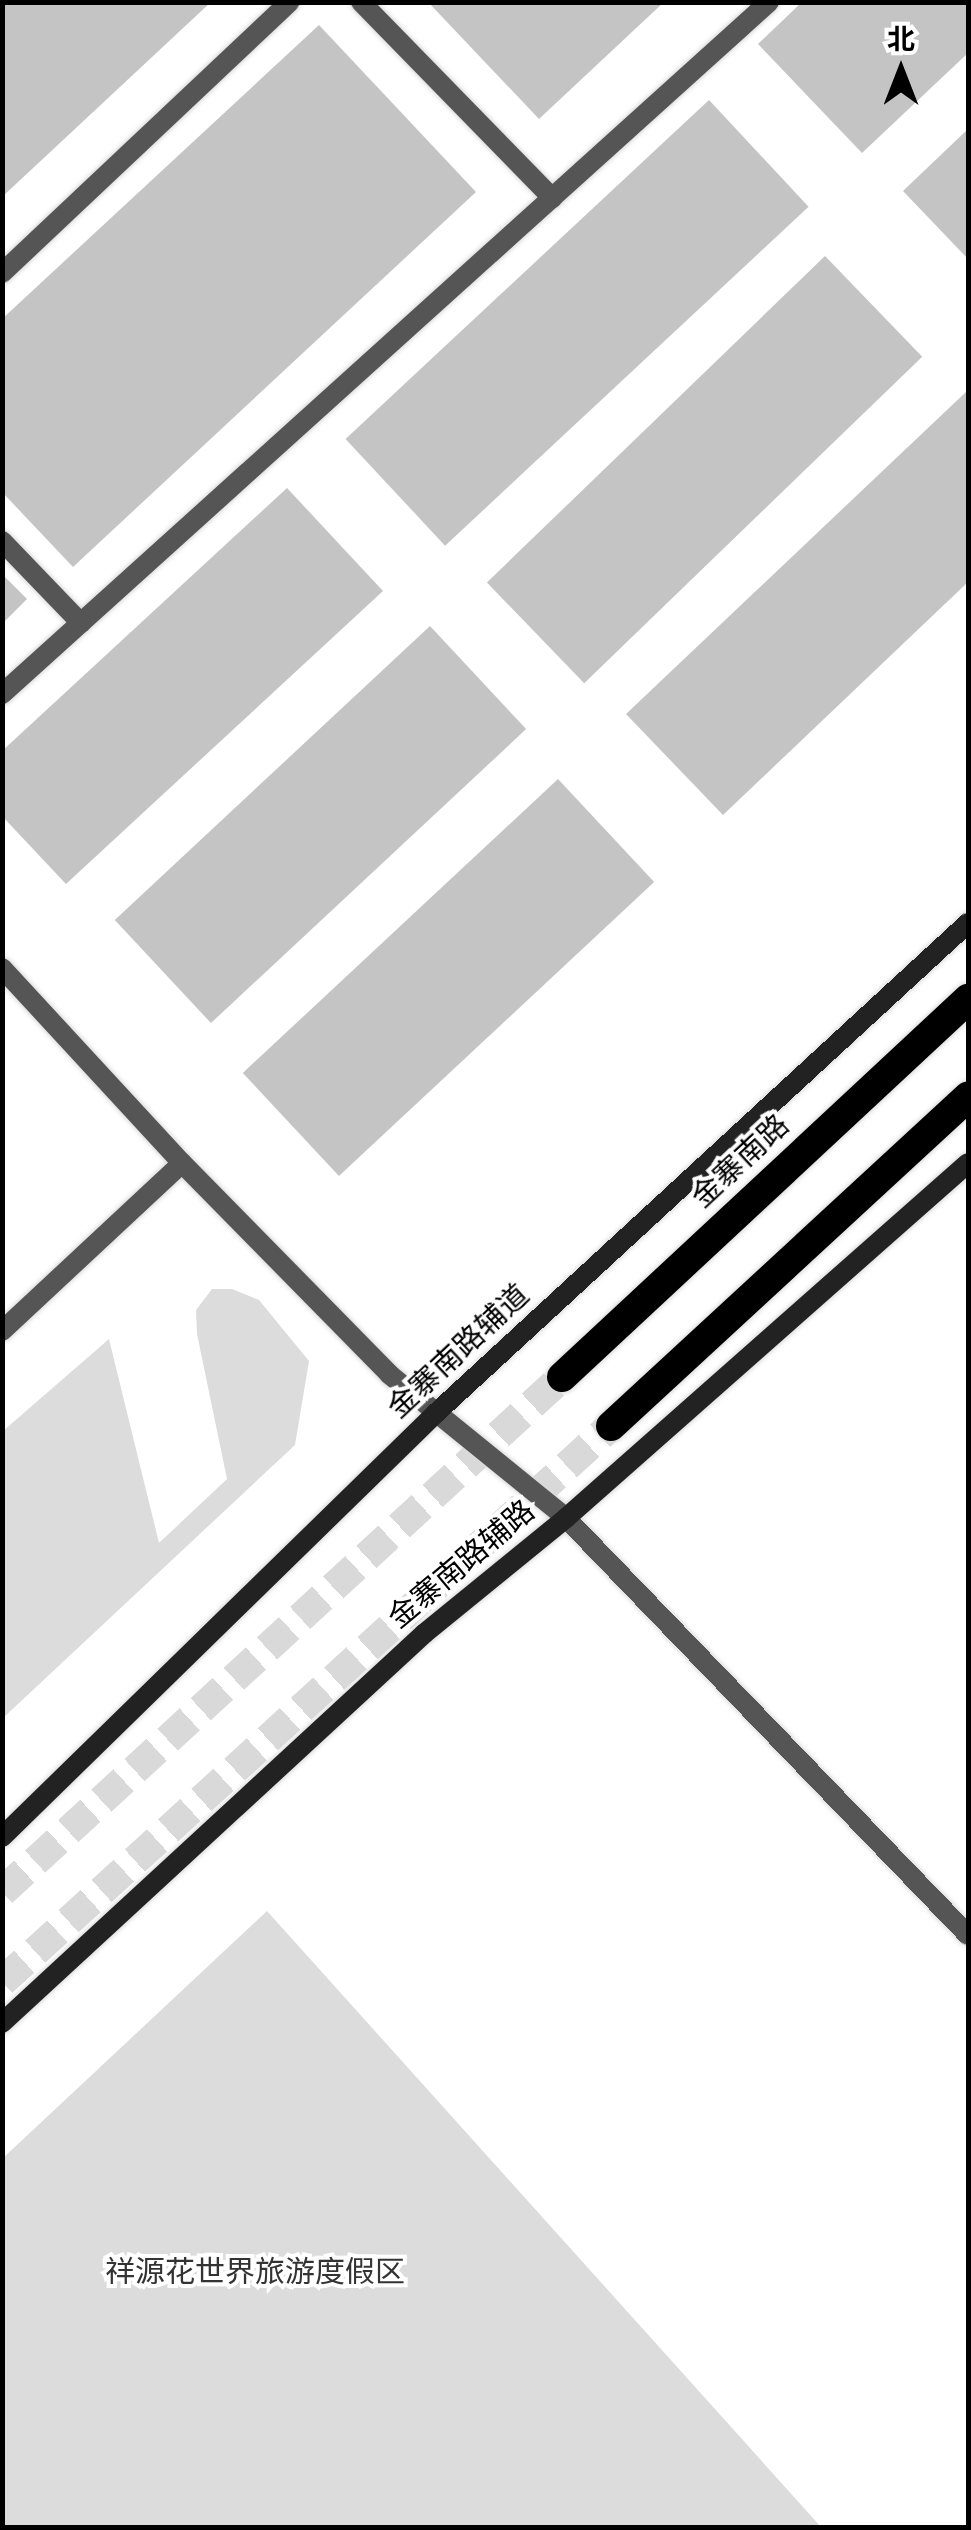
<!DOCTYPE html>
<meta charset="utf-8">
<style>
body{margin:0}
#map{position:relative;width:971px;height:2530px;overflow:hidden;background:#fff;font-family:"Nunito Sans","Noto Sans SC",sans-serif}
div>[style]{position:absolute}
.green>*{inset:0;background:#dcdcdc}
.building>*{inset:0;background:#c4c4c4;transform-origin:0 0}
.highway-tunnel>*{height:30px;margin-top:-15px;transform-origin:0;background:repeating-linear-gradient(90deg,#d9d9d9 0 30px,transparent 0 45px)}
.roads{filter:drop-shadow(0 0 2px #dbdbdb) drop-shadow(0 0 2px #dbdbdb)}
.lane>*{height:20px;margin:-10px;padding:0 10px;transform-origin:10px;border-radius:10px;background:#555}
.street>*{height:20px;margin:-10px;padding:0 10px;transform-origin:10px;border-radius:10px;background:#555}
.secondary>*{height:20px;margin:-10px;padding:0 10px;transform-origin:10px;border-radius:10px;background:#222}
.highway>*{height:30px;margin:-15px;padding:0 15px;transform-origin:15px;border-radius:15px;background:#000}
span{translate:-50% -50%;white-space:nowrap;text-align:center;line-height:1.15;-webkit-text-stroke:8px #fff;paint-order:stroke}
.street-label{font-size:30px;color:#000}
.park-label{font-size:30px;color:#333}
.frame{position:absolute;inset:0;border:5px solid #000;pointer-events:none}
.north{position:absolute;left:851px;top:20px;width:100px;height:100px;-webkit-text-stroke:8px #fff;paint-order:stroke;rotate:0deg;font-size:28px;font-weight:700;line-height:40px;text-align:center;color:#000}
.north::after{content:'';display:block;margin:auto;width:35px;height:45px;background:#000;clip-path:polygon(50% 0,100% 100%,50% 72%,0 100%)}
</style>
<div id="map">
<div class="green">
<div style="clip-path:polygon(212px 1289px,232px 1289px,259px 1300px,309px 1361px,295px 1445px,3px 1718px,3px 1431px,109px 1339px,159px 1543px,227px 1479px,197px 1334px,196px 1310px)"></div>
<div style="clip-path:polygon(267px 1911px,821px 2527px,3px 2527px,3px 2158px)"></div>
</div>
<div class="building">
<div style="clip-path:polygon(2px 2px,211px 2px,2px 197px)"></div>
<div style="clip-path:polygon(428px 2px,664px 2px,539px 119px)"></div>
<div style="clip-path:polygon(802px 2px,968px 2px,968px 53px,862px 153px,758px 44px)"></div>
<div style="clip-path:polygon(319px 25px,476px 192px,73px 567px,2px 492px,2px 319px)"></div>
<div style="left:709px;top:100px;width:146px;height:497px;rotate:47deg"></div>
<div style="clip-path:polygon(968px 129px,968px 259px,903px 191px)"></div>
<div style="left:825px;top:256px;width:140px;height:470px;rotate:46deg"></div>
<div style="clip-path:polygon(967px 391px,968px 582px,723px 815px,626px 714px)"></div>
<div style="clip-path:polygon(287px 488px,383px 591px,66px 884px,2px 816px,2px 751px)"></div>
<div style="clip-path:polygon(2px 574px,27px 599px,2px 624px)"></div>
<div style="left:430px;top:626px;width:141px;height:431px;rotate:47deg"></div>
<div style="left:558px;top:779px;width:141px;height:431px;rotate:47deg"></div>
</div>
<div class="highway-tunnel">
<div style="left:2px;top:1892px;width:761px;rotate:-42.6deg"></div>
<div style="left:2px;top:1982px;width:825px;rotate:-42.4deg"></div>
</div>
<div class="roads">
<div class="lane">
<div style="left:361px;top:2px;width:274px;rotate:45.7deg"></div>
<div style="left:2px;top:273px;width:395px;rotate:-43.3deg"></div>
<div style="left:2px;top:541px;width:114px;rotate:46.1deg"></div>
<div style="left:2px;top:694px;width:1033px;rotate:-42.06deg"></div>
<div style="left:2px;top:1331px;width:246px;rotate:-43deg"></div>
</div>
<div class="street">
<div style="left:2px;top:968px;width:265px;rotate:47.3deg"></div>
<div style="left:182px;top:1163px;width:296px;rotate:45.5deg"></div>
<div style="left:389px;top:1374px;width:228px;rotate:39.1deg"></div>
<div style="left:566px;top:1518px;width:579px;rotate:46.05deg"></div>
</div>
<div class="secondary">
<div style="left:2px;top:1837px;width:607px;rotate:-44.33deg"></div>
<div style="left:436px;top:1413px;width:723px;rotate:-42.65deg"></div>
<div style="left:2px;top:2023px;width:575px;rotate:-42.68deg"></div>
<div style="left:425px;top:1633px;width:182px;rotate:-39.2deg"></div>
<div style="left:566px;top:1518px;width:536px;rotate:-41.45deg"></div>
</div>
<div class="highway">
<div style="left:562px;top:1377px;width:555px;rotate:-42.95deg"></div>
<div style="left:611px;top:1426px;width:486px;rotate:-42.7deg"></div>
</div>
</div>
<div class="street-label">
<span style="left:741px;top:1162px;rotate:-43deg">金寨南路</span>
<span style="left:459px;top:1352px;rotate:-43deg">金寨南路辅道</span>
<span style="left:462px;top:1565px;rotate:-40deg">金寨南路辅路</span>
</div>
<div class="park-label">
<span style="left:255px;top:2273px">祥源花世界旅游度假区</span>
</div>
<div class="frame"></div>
<div class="north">北</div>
</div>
